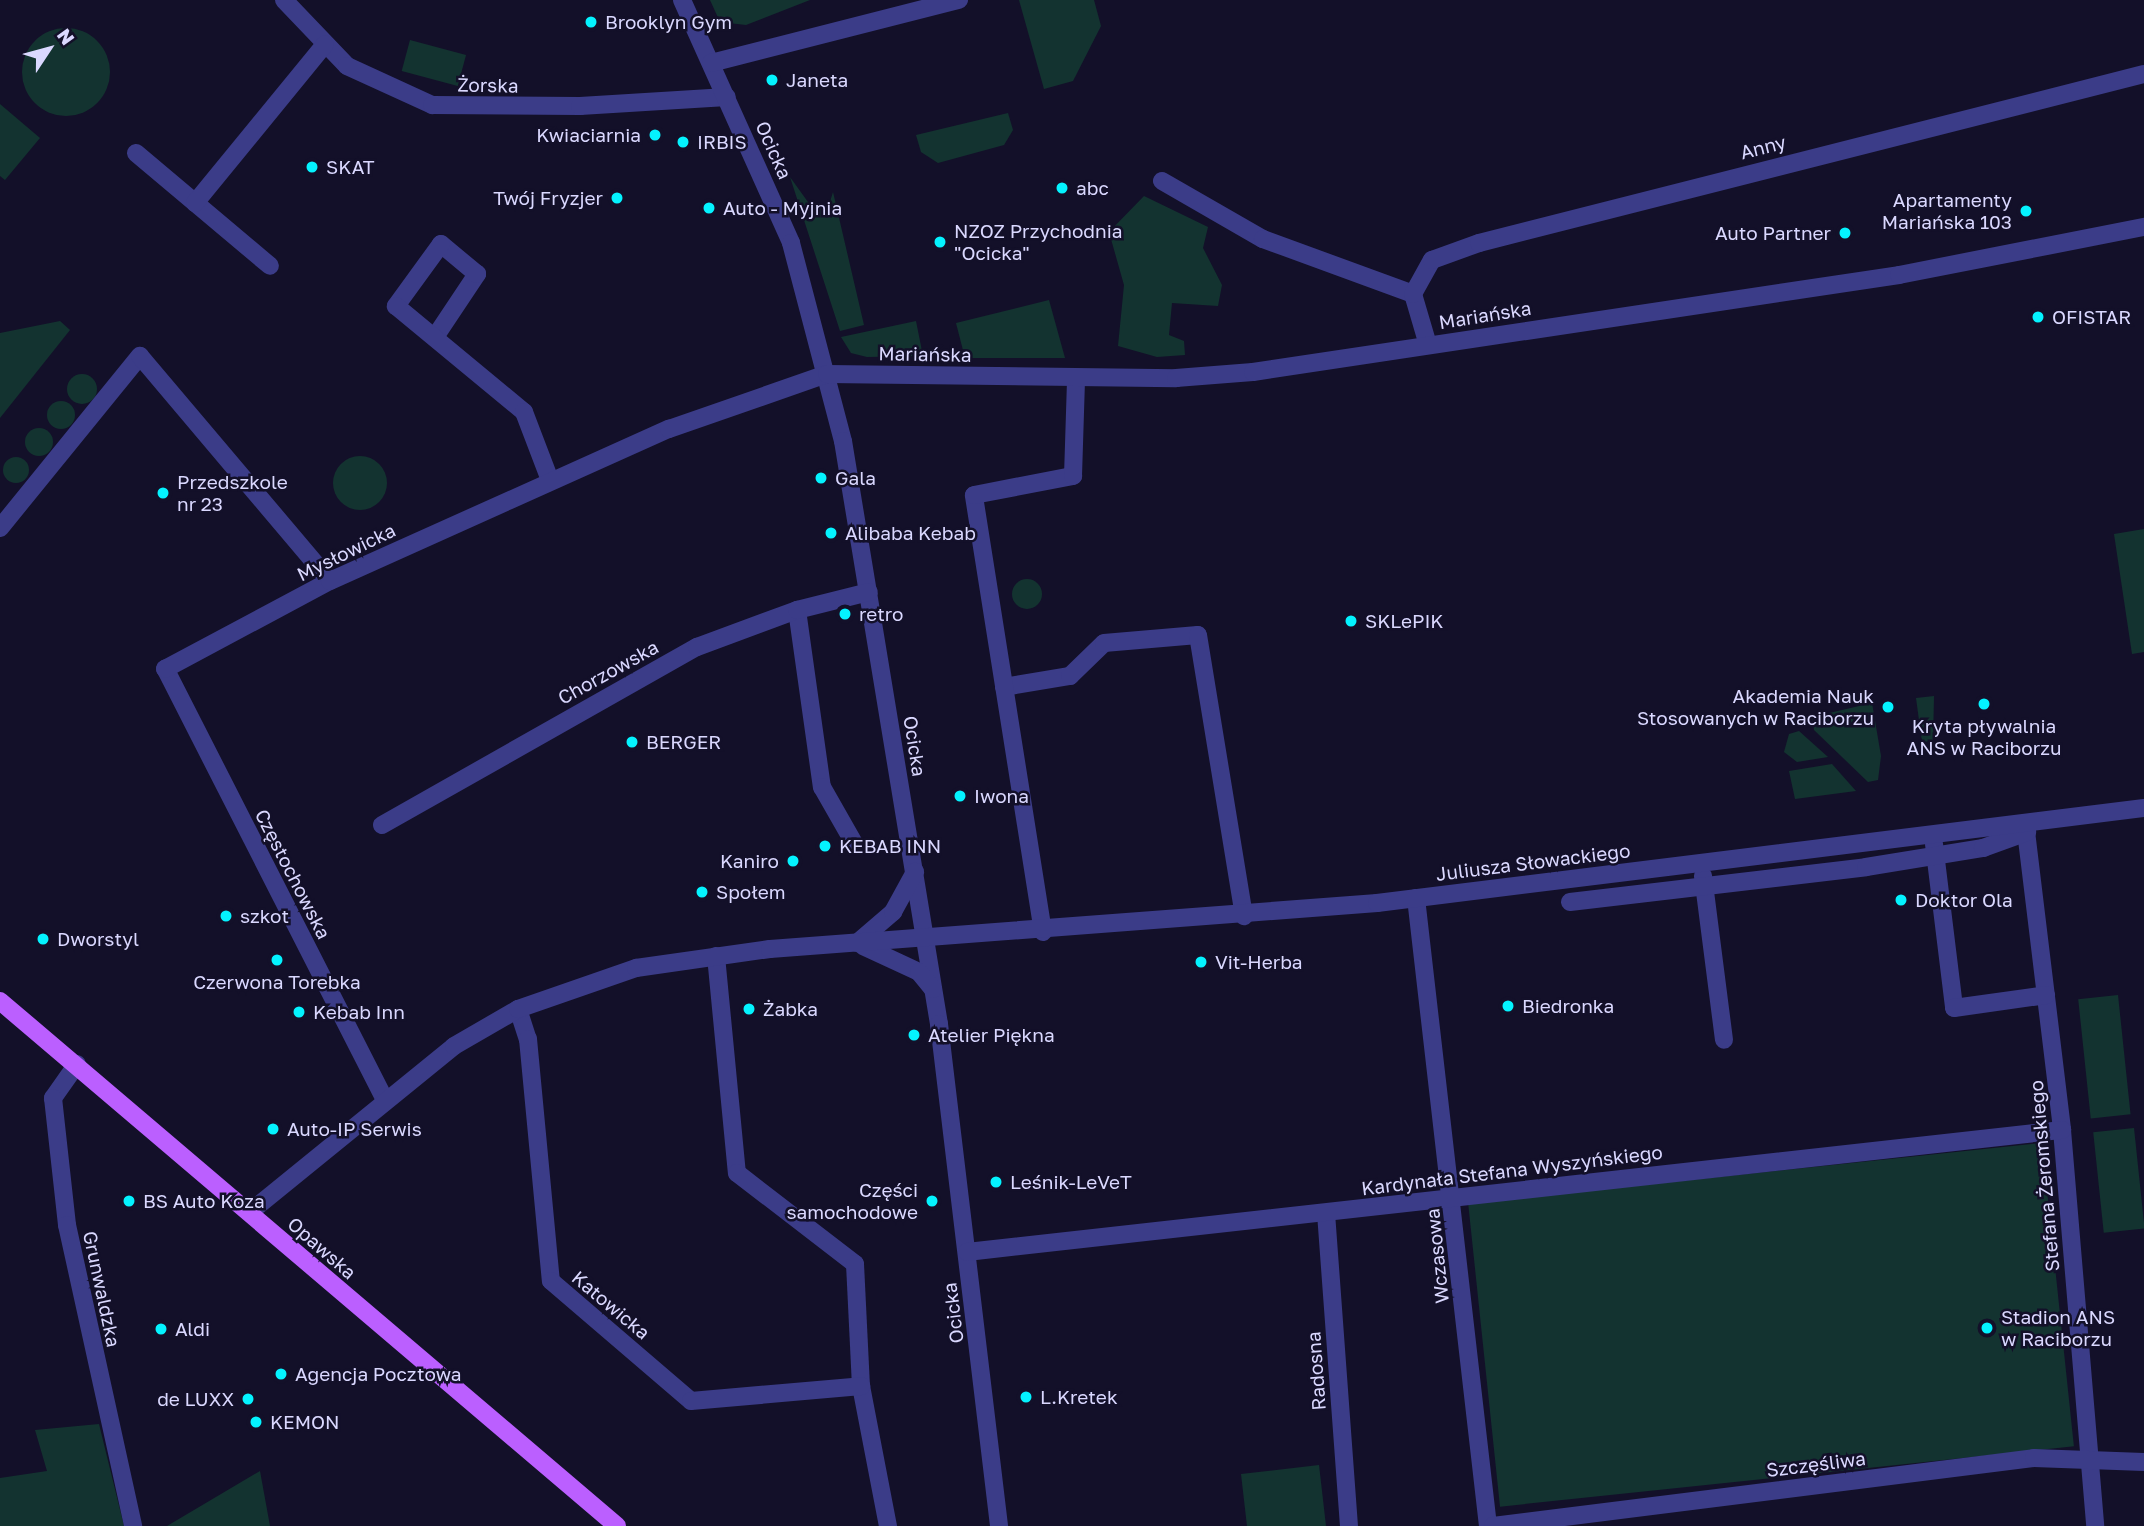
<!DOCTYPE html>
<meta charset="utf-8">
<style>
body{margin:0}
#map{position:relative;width:2144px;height:1526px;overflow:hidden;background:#131029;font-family:"Golos Text",sans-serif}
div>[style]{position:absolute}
.green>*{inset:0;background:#133330;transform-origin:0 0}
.round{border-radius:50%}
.minor>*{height:18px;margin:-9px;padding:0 9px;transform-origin:9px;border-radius:9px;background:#3b3c88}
.major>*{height:18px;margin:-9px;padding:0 9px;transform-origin:9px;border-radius:9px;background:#bb5fff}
.dots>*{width:19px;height:19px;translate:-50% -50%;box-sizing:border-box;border:4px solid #131029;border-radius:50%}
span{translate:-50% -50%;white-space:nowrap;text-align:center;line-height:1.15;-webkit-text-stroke:5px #131029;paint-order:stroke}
.poi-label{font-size:19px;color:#dad8ff}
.left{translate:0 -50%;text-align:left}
.right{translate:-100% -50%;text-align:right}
.street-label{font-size:19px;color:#dad8ff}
.north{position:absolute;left:14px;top:14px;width:70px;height:70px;-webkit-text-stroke:5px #131029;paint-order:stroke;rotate:54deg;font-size:19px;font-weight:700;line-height:28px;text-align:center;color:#dad8ff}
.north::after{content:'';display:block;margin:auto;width:24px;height:32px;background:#dad8ff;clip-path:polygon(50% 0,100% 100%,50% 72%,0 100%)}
</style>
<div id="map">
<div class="green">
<div style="clip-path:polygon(710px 0,810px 0,746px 25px,720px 22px)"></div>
<div style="clip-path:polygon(1019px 0,1094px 0,1101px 26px,1073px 81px,1044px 89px)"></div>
<div class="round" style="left:22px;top:28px;width:88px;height:88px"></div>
<div style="left:410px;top:40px;width:58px;height:32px;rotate:15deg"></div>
<div style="clip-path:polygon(0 104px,40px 138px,5px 180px,0 176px)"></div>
<div style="clip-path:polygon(1008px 113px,1013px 130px,1004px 145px,938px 163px,921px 152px,916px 135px)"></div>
<div style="clip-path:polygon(790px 177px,813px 209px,829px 205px,833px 192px,864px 325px,840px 331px)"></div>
<div style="clip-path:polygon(1144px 196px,1208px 227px,1203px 248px,1222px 285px,1218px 306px,1172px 303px,1169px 335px,1184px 341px,1185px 355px,1157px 357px,1118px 346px,1124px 285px,1109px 232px)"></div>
<div style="clip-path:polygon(1049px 300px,1065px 358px,965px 358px,956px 323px)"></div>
<div style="clip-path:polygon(60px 321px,70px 330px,0 418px,0 333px)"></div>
<div style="clip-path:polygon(916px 321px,923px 356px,867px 357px,851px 353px,841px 337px)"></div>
<div class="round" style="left:67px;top:374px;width:30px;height:30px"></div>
<div class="round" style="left:47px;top:401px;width:28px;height:28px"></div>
<div class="round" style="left:25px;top:428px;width:28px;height:28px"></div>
<div class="round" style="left:333px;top:456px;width:54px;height:54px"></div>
<div class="round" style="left:3px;top:457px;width:26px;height:26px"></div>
<div style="clip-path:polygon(2144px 529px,2144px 652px,2132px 654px,2114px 534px)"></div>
<div class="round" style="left:1012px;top:579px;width:30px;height:30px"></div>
<div style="clip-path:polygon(1934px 696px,1933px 741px,1922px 742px,1916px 698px)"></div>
<div style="clip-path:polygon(1872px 703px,1881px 756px,1878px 780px,1868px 782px,1814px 730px,1812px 717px)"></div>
<div style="clip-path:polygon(1799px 731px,1828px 757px,1797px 762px,1784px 752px,1789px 734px)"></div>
<div style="clip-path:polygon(1832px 764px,1856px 791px,1795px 799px,1789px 771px)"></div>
<div style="left:2118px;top:995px;width:120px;height:40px;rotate:84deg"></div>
<div style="left:2134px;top:1128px;width:101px;height:41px;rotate:84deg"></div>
<div style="left:2042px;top:1143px;width:305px;height:577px;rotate:84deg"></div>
<div style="clip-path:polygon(99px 1424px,124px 1526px,0 1526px,0 1478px,47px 1471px,35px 1430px)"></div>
<div style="clip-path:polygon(1319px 1465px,1326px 1526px,1247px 1526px,1241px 1474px)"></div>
<div style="clip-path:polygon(260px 1471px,270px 1526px,167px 1526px)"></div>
</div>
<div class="minor">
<div style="left:284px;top:0;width:91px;rotate:46.3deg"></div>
<div style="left:347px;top:66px;width:94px;rotate:24.6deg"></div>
<div style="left:432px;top:105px;width:148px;rotate:0.4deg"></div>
<div style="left:580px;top:106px;width:147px;rotate:-3.5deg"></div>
<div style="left:682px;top:0;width:266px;rotate:65.8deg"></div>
<div style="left:791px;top:243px;width:205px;rotate:75.3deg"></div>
<div style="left:843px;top:441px;width:591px;rotate:80.65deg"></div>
<div style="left:939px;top:1024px;width:506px;rotate:83.18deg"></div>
<div style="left:711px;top:63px;width:256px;rotate:-14.3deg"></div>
<div style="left:136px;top:153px;width:175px;rotate:40.1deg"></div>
<div style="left:1162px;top:181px;width:116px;rotate:29.9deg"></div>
<div style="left:1263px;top:239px;width:160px;rotate:20.1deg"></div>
<div style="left:1413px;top:294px;width:53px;rotate:73.6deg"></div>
<div style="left:195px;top:203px;width:205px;rotate:-50.7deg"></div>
<div style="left:1413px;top:294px;width:39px;rotate:-61deg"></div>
<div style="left:1432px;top:260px;width:50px;rotate:-19.9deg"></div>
<div style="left:1479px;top:243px;width:686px;rotate:-14.26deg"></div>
<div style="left:435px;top:337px;width:76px;rotate:-56.3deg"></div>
<div style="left:477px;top:274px;width:47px;rotate:-140.2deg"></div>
<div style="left:441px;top:244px;width:77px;rotate:126deg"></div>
<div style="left:396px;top:306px;width:166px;rotate:39.6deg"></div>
<div style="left:524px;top:412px;width:73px;rotate:69.1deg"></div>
<div style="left:0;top:528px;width:222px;rotate:-50.9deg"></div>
<div style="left:140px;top:356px;width:294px;rotate:49.8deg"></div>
<div style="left:797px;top:610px;width:179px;rotate:82deg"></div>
<div style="left:822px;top:787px;width:64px;rotate:60.3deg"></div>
<div style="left:1004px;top:687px;width:67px;rotate:-9.5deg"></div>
<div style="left:1070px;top:676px;width:47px;rotate:-44.1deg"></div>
<div style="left:1104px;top:643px;width:94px;rotate:-4.9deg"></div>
<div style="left:1198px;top:635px;width:285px;rotate:80.7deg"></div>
<div style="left:2025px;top:823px;width:309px;rotate:83.1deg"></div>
<div style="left:2062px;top:1130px;width:397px;rotate:85.2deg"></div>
<div style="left:382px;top:825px;width:362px;rotate:-29.5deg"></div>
<div style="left:697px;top:647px;width:107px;rotate:-20.3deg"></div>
<div style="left:797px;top:610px;width:74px;rotate:-14deg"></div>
<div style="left:1934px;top:844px;width:165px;rotate:83deg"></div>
<div style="left:1954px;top:1008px;width:93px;rotate:-8deg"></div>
<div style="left:1703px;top:876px;width:165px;rotate:82.7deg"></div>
<div style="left:1416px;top:898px;width:632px;rotate:83.46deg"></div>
<div style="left:1570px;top:902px;width:298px;rotate:-6.7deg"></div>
<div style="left:1866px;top:867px;width:119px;rotate:-9.2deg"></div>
<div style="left:1983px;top:848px;width:47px;rotate:-20deg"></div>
<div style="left:1043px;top:932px;width:442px;rotate:-99deg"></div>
<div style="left:974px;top:495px;width:101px;rotate:-10.9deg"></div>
<div style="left:1073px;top:476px;width:98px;rotate:-88.2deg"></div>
<div style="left:857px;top:943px;width:48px;rotate:-40.7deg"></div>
<div style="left:893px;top:912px;width:46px;rotate:-61.2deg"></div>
<div style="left:863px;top:946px;width:62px;rotate:24.9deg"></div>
<div style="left:919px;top:972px;width:22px;rotate:51deg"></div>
<div style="left:716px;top:956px;width:218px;rotate:84.5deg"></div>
<div style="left:737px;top:1173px;width:149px;rotate:37.6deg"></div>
<div style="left:855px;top:1264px;width:122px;rotate:87.2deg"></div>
<div style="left:861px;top:1386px;width:143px;rotate:79.1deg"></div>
<div style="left:518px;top:1009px;width:32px;rotate:72deg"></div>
<div style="left:528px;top:1039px;width:243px;rotate:84.6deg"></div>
<div style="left:551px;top:1281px;width:184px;rotate:40.6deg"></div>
<div style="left:691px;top:1401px;width:171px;rotate:-5deg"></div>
<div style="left:77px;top:1064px;width:42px;rotate:125.2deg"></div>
<div style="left:53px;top:1098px;width:128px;rotate:83.7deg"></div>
<div style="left:67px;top:1225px;width:308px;rotate:77.6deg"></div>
<div style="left:384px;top:1098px;width:482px;rotate:-117deg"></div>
<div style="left:165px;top:669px;width:187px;rotate:-28.1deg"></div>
<div style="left:330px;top:581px;width:372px;rotate:-24.2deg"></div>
<div style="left:669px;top:429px;width:167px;rotate:-19.2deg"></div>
<div style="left:827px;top:374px;width:349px;rotate:0.7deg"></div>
<div style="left:1176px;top:378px;width:77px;rotate:-4.5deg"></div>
<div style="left:1253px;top:372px;width:653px;rotate:-8.54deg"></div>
<div style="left:1899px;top:275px;width:250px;rotate:-11.1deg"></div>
<div style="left:250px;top:1212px;width:263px;rotate:-39.1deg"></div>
<div style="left:454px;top:1046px;width:74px;rotate:-30deg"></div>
<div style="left:518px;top:1009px;width:125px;rotate:-19.2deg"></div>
<div style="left:636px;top:968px;width:135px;rotate:-8.1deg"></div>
<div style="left:770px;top:949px;width:609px;rotate:-4.33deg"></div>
<div style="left:1377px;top:903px;width:773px;rotate:-7.06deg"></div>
<div style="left:1326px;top:1213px;width:314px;rotate:85.8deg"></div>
<div style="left:967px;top:1252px;width:1102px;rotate:-6.36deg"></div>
<div style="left:1493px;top:1526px;width:545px;rotate:-7.16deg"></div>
<div style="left:2034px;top:1458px;width:110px;rotate:2.1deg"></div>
</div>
<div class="major">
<div style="left:0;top:1001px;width:810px;rotate:40.39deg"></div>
</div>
<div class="dots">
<div style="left:591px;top:22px;background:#04f3ff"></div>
<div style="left:772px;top:80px;background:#04f3ff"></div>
<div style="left:655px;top:135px;background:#04f3ff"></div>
<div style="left:683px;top:142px;background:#04f3ff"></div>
<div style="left:312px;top:167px;background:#04f3ff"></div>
<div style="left:1062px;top:188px;background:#04f3ff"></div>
<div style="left:617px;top:198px;background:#04f3ff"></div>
<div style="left:709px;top:208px;background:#04f3ff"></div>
<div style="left:2026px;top:211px;background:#04f3ff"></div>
<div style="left:1845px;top:233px;background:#04f3ff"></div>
<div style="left:940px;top:242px;background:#04f3ff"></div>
<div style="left:2038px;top:317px;background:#04f3ff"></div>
<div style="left:821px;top:478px;background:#04f3ff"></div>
<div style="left:163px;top:493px;background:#04f3ff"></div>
<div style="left:831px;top:533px;background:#04f3ff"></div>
<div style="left:845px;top:614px;background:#04f3ff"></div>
<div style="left:1351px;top:621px;background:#04f3ff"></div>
<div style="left:1984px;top:704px;background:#04f3ff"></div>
<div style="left:1888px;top:707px;background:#04f3ff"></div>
<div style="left:632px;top:742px;background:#04f3ff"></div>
<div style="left:960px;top:796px;background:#04f3ff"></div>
<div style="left:825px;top:846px;background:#04f3ff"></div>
<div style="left:793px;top:861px;background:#04f3ff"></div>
<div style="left:702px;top:892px;background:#04f3ff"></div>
<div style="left:1901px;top:900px;background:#04f3ff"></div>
<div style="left:226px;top:916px;background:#04f3ff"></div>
<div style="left:43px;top:939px;background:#04f3ff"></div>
<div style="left:277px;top:960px;background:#04f3ff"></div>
<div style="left:1201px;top:962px;background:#04f3ff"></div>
<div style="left:1508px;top:1006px;background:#04f3ff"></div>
<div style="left:749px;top:1009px;background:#04f3ff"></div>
<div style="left:299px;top:1012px;background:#04f3ff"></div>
<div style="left:914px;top:1035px;background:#04f3ff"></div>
<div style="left:273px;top:1129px;background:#04f3ff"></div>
<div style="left:996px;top:1182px;background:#04f3ff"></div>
<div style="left:129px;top:1201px;background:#04f3ff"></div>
<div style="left:932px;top:1201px;background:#04f3ff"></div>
<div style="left:1987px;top:1328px;background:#04f3ff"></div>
<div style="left:161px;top:1329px;background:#04f3ff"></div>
<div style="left:281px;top:1374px;background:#04f3ff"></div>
<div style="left:1026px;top:1397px;background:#04f3ff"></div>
<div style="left:248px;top:1399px;background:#04f3ff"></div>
<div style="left:256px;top:1422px;background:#04f3ff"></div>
</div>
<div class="poi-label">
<span class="left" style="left:605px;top:22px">Brooklyn Gym</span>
<span class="left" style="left:786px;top:80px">Janeta</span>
<span class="right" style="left:641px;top:135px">Kwiaciarnia</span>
<span class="left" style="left:697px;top:142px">IRBIS</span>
<span class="left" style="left:326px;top:167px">SKAT</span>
<span class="left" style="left:1076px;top:188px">abc</span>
<span class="right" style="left:603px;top:198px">Twój Fryzjer</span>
<span class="right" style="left:2012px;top:211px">Apartamenty<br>Mariańska 103</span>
<span class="left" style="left:723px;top:208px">Auto - Myjnia</span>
<span class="left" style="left:954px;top:242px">NZOZ Przychodnia<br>"Ocicka"</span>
<span class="right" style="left:1831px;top:233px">Auto Partner</span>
<span class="left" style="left:2052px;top:317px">OFISTAR</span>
<span class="left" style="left:835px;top:478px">Gala</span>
<span class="left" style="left:177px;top:493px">Przedszkole<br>nr 23</span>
<span class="left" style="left:845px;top:533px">Alibaba Kebab</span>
<span class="left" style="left:859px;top:614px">retro</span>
<span class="left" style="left:1365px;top:621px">SKLePIK</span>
<span class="right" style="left:1874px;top:707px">Akademia Nauk<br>Stosowanych w Raciborzu</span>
<span style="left:1984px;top:737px">Kryta pływalnia<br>ANS w Raciborzu</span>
<span class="left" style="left:646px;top:742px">BERGER</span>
<span class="left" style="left:974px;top:796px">Iwona</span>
<span class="left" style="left:839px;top:846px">KEBAB INN</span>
<span class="right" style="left:779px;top:861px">Kaniro</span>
<span class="left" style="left:716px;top:892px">Społem</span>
<span class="left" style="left:1915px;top:900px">Doktor Ola</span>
<span class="left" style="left:240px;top:916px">szkot</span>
<span class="left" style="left:57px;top:939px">Dworstyl</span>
<span class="left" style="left:1215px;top:962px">Vit-Herba</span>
<span style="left:277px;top:982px">Czerwona Torebka</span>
<span class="left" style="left:1522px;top:1006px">Biedronka</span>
<span class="left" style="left:763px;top:1009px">Żabka</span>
<span class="left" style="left:313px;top:1012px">Kebab Inn</span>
<span class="left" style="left:928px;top:1035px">Atelier Piękna</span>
<span class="left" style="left:287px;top:1129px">Auto-IP Serwis</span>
<span class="left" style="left:1010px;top:1182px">Leśnik-LeVeT</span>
<span class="right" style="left:918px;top:1201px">Części<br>samochodowe</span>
<span class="left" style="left:143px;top:1201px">BS Auto Koza</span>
<span class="left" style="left:2001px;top:1328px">Stadion ANS<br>w Raciborzu</span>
<span class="left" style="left:175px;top:1329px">Aldi</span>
<span class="left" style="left:295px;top:1374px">Agencja Pocztowa</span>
<span class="left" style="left:1040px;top:1397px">L.Kretek</span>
<span class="right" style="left:234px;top:1399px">de LUXX</span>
<span class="left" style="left:270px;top:1422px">KEMON</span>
</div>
<div class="street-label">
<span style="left:488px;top:85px;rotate:1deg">Żorska</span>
<span style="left:1763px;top:147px;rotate:-14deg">Anny</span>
<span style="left:774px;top:150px;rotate:66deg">Ocicka</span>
<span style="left:1485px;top:315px;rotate:-9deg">Mariańska</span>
<span style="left:925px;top:354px;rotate:1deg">Mariańska</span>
<span style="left:346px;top:552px;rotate:-26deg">Mysłowicka</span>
<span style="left:608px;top:672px;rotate:-29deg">Chorzowska</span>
<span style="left:915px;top:746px;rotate:81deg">Ocicka</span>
<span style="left:1533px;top:862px;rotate:-7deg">Juliusza Słowackiego</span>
<span style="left:293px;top:874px;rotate:63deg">Częstochowska</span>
<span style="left:1512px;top:1170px;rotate:-7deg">Kardynała Stefana Wyszyńskiego</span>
<span style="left:2044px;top:1176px;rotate:-95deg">Stefana Żeromskiego</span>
<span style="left:322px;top:1248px;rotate:41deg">Opawska</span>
<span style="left:1437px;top:1256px;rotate:-96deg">Wczasowa</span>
<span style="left:102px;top:1289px;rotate:78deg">Grunwaldzka</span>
<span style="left:611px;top:1305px;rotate:40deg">Katowicka</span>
<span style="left:953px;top:1313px;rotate:-97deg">Ocicka</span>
<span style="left:1316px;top:1371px;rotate:-94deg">Radosna</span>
<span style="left:1816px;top:1464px;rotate:-7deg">Szczęśliwa</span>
</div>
<div class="north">N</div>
</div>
